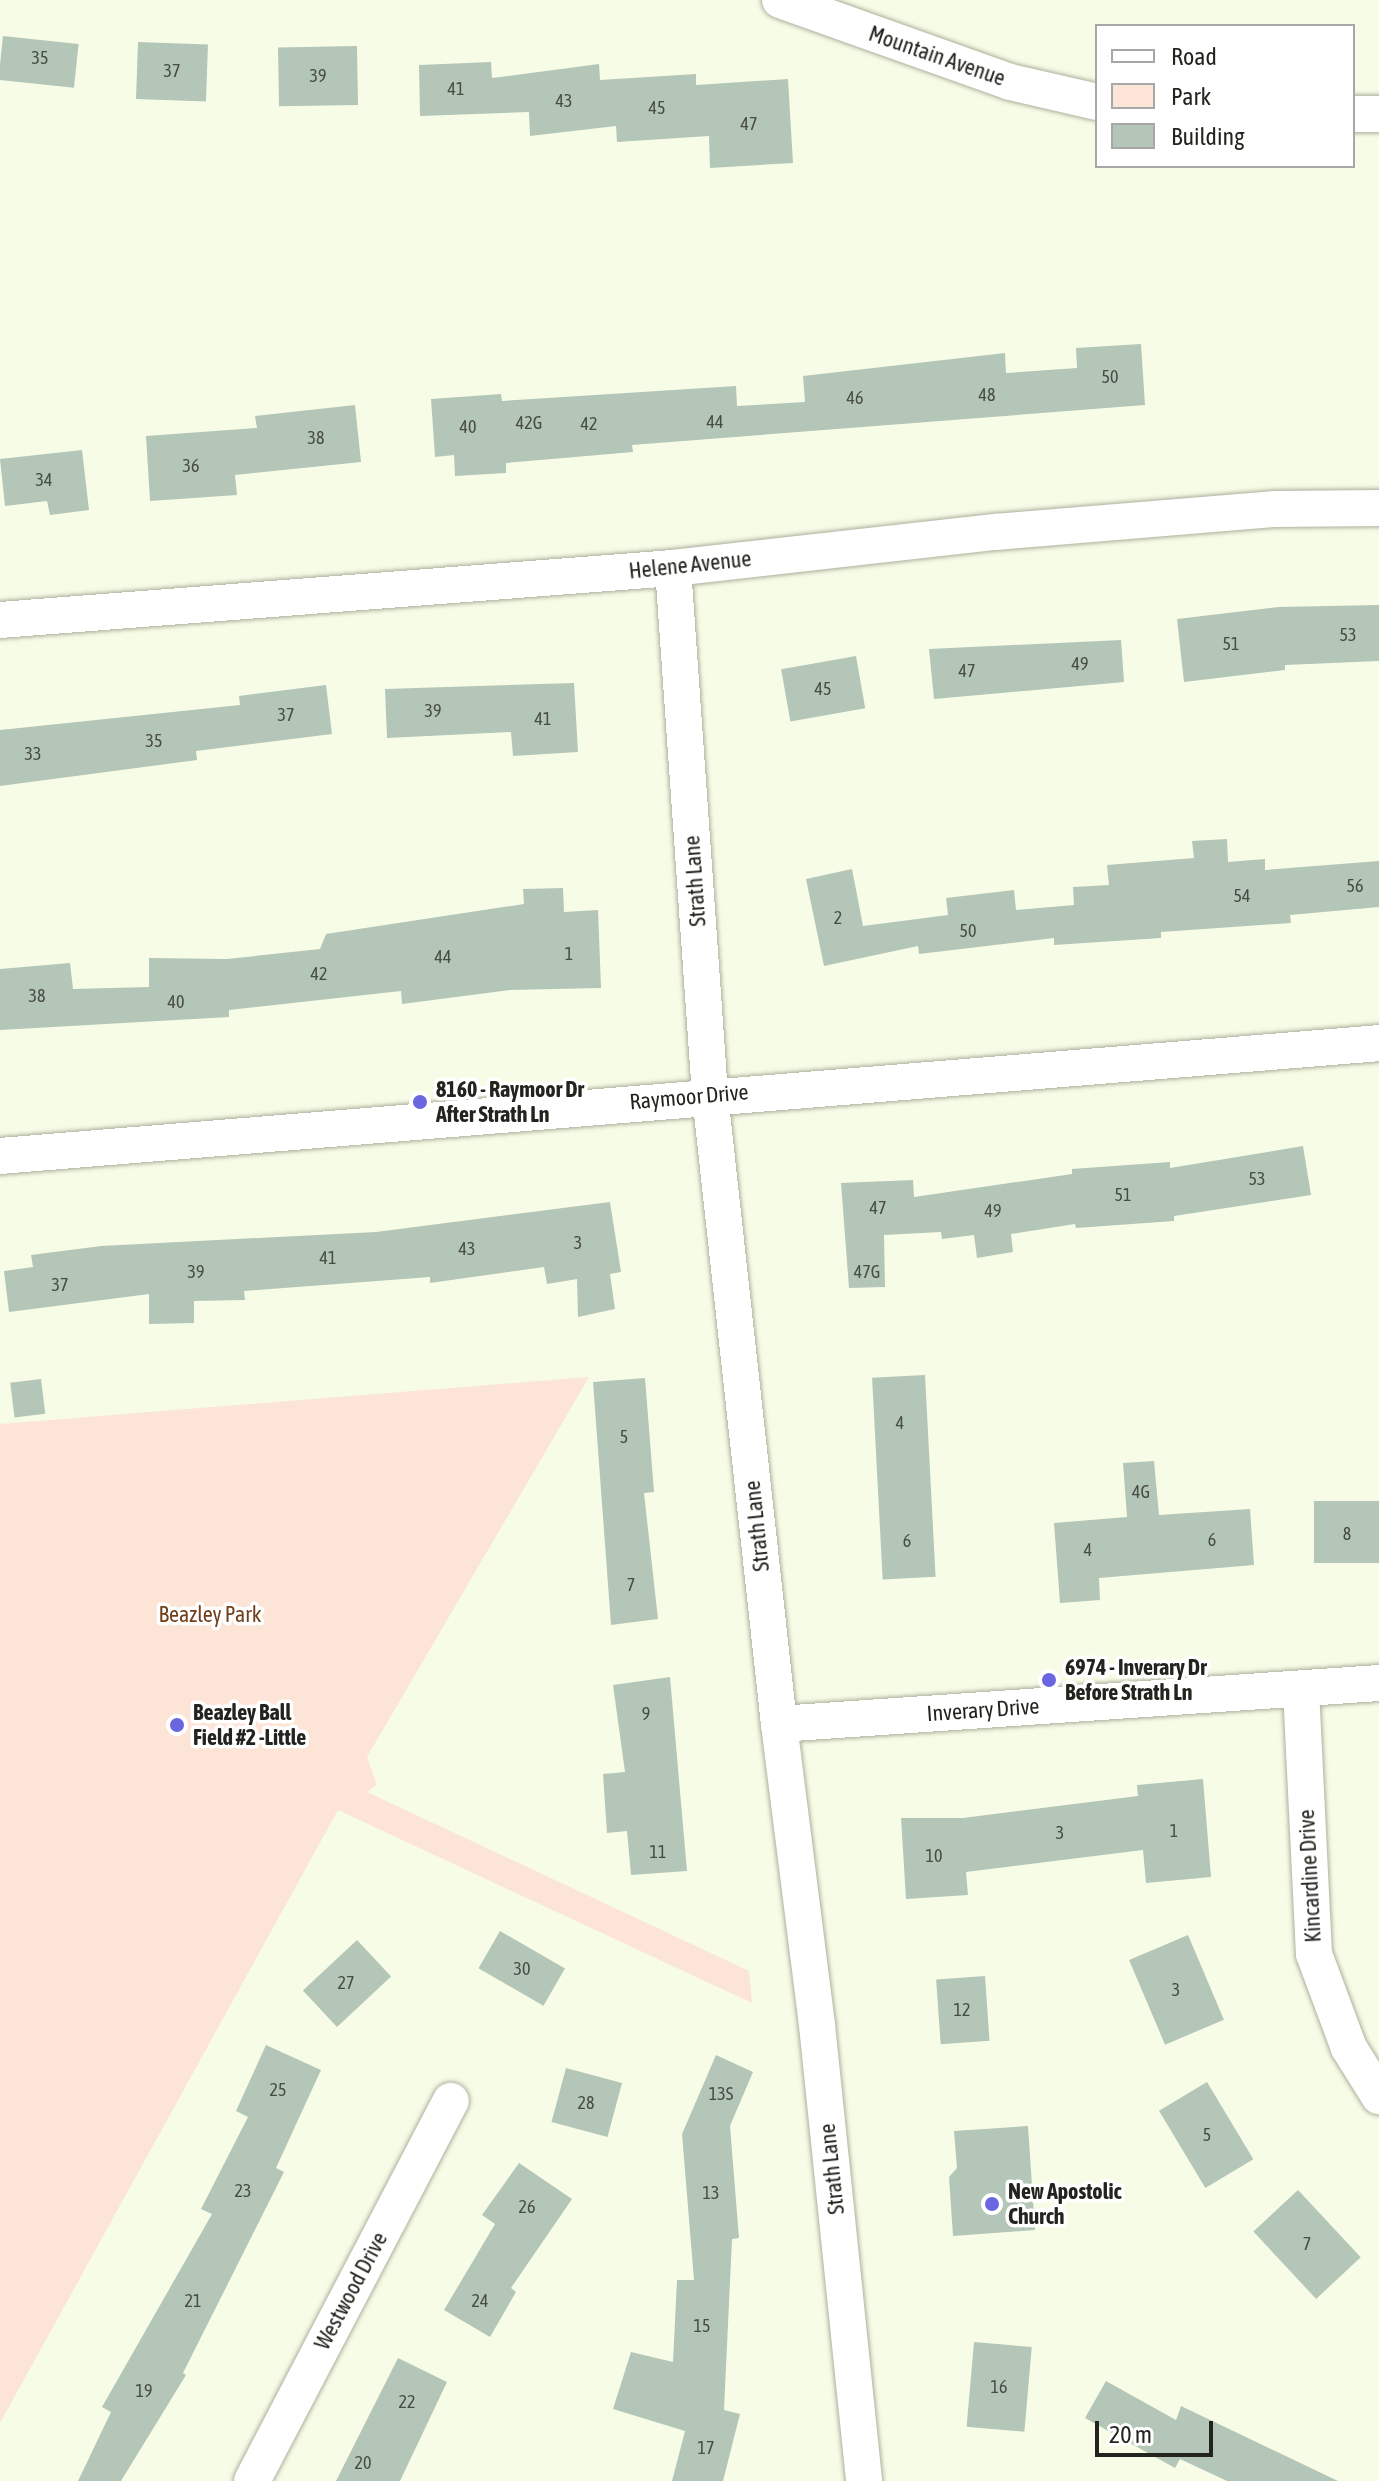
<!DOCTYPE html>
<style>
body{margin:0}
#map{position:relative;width:1379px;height:2481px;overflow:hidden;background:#f7fce7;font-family:"Asap Condensed",sans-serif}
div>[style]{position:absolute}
.green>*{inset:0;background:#fce4d6}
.building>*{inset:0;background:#b4c6b7;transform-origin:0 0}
.roads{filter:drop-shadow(0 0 2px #acb19d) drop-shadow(0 0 2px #acb19d)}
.minor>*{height:36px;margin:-18px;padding:0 18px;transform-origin:18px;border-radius:18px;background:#fff}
.dots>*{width:22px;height:22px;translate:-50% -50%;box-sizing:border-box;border:4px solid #fff;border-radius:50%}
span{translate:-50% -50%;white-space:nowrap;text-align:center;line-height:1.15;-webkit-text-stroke:7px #fff;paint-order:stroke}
.number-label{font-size:18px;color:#474c44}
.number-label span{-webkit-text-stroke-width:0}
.street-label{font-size:22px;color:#23241d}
.poi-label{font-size:22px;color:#23241d;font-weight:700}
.left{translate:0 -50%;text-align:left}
.park-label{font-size:22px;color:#72401d}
.legend{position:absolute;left:1095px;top:24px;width:260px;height:144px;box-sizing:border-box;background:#fff;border:2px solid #a7a7a5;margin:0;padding:10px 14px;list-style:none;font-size:24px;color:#23241d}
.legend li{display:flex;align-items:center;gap:16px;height:40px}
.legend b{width:40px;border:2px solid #a7a7a5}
.scale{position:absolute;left:1095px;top:2421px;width:118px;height:36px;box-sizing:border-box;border:4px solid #23241d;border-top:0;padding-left:10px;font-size:24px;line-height:28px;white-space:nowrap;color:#23241d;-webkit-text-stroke:6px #fff;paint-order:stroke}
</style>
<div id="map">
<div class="green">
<div style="clip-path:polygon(589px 1377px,367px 1757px,377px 1785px,367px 1792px,749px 1971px,752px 2003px,338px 1810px,0 2423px,0 1424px)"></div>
</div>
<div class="building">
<div style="left:3px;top:36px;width:76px;height:44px;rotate:6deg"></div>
<div style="left:138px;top:42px;width:70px;height:57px;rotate:2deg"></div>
<div style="left:357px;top:46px;width:59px;height:79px;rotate:89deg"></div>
<div style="clip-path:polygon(491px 62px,492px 78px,599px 64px,600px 80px,696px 74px,696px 85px,788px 79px,793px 163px,710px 168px,709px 136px,617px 142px,616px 126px,530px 136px,529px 112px,420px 116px,419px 65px)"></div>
<div style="clip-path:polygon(1141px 344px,1145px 405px,632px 445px,633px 452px,506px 463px,506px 473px,455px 476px,454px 455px,435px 457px,431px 399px,501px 394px,502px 401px,736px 386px,737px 406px,805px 402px,803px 376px,1005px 353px,1006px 373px,1077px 368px,1076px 348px)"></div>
<div style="clip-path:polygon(355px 405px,361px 462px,235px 475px,237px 495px,150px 501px,146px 436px,257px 428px,255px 416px)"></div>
<div style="clip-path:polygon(82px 450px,89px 510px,50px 515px,47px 501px,5px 506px,0 459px)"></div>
<div style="clip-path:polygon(1379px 605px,1379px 661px,1285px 665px,1285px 670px,1184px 682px,1177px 619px,1278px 607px)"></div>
<div style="clip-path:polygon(1121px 640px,1124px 682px,934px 699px,929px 649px)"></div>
<div style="left:856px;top:656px;width:53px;height:76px;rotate:80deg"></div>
<div style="clip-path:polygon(574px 683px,578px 752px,513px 756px,511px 732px,387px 738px,385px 689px)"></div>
<div style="clip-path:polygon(326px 685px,332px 734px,196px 751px,197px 760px,0 786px,0 730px,240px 705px,239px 696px)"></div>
<div style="clip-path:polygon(1227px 839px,1228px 862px,1265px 859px,1265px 870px,1379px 861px,1379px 907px,1290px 915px,1291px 923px,1161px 932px,1161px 938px,1054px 945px,1054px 938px,919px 954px,918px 946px,824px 966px,806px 879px,852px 869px,863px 926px,948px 915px,946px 898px,1014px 890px,1016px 910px,1074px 905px,1073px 887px,1109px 885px,1107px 865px,1194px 858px,1192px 841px)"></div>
<div style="clip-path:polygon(563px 888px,564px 912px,598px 910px,601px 988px,510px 990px,402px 1004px,401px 991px,229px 1010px,229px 1017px,0 1030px,0 969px,70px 963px,73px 989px,149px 987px,149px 958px,227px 959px,320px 949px,326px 934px,524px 904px,523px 889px)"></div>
<div style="clip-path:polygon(1303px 1146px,1311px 1195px,1174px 1216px,1174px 1221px,1076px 1228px,1075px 1224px,1011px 1234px,1013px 1252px,977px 1258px,974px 1235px,942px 1239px,941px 1232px,884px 1235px,885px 1287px,849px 1288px,841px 1183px,913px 1180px,914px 1197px,1072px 1174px,1072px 1169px,1170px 1162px,1170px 1168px)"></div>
<div style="clip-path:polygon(610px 1202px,621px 1272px,610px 1274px,615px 1309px,578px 1317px,577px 1279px,547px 1284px,544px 1267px,430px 1283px,430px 1277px,244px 1291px,245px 1300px,194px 1301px,194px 1323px,149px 1324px,149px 1294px,9px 1312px,4px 1271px,33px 1267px,31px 1255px,101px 1246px,376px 1232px)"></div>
<div style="left:925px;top:1375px;width:202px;height:53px;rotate:87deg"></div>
<div style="clip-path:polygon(645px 1378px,654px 1492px,644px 1493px,658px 1619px,611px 1625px,593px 1382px)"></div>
<div style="left:41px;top:1379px;width:35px;height:31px;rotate:83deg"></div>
<div style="clip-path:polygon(1154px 1461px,1159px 1515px,1250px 1509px,1254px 1565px,1099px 1578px,1100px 1600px,1060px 1603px,1054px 1523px,1127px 1517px,1123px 1463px)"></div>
<div style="left:1379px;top:1501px;width:62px;height:65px;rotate:90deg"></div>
<div style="clip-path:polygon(670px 1677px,687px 1871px,631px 1875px,627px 1831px,607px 1833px,603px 1774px,625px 1772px,613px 1685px)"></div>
<div style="clip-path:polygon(1203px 1779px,1211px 1877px,1146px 1883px,1143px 1850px,966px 1872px,968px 1895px,906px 1899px,901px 1818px,963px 1818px,1138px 1796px,1137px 1785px)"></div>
<div style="left:500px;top:1931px;width:75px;height:43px;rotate:30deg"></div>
<div style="left:1188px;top:1935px;width:92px;height:64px;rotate:67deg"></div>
<div style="left:357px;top:1940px;width:50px;height:74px;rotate:47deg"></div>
<div style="left:985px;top:1976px;width:65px;height:49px;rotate:86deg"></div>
<div style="clip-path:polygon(266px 2045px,321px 2070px,276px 2168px,284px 2172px,183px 2373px,186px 2375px,121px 2481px,78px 2481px,111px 2412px,102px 2407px,212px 2214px,201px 2209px,248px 2117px,236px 2111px)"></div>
<div style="clip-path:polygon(716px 2055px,753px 2072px,730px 2126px,739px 2238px,732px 2239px,724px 2410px,740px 2414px,723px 2481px,672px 2481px,685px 2431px,613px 2409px,631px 2352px,673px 2362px,677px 2280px,694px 2280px,682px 2134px)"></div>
<div style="left:566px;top:2068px;width:58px;height:56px;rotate:15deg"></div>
<div style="left:1207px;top:2082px;width:90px;height:56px;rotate:59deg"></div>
<div style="clip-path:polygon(1028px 2126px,1035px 2230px,953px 2236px,949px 2177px,957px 2168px,954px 2131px)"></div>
<div style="clip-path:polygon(519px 2163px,572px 2199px,511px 2288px,516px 2292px,490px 2337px,444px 2310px,495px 2224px,482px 2215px)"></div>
<div style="left:1298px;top:2190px;width:92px;height:61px;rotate:47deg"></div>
<div style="left:974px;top:2342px;width:58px;height:85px;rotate:5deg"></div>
<div style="clip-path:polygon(398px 2358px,447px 2382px,400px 2481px,336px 2481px)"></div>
<div style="clip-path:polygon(1106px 2381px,1176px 2420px,1181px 2406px,1338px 2481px,1227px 2481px,1180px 2459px,1175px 2468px,1085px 2418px)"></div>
</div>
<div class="roads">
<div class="minor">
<div style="left:780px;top:0;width:244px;rotate:19.6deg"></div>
<div style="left:1010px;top:82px;width:89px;rotate:12.9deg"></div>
<div style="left:1353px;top:114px;width:26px"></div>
<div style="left:673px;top:568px;width:528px;rotate:85.98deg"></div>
<div style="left:710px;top:1095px;width:633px;rotate:83.74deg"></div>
<div style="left:779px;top:1724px;width:303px;rotate:82.8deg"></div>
<div style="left:817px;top:2025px;width:458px;rotate:84.1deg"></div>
<div style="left:0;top:620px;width:675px;rotate:-4.42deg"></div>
<div style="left:673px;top:568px;width:324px;rotate:-6.4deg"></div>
<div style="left:995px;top:532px;width:282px;rotate:-4.7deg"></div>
<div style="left:1276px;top:509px;width:103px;rotate:-0.6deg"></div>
<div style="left:0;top:1156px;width:1384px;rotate:-4.68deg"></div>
<div style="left:1301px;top:1689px;width:265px;rotate:87.2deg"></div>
<div style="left:1314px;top:1954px;width:100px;rotate:69.6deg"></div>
<div style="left:1349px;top:2048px;width:57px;rotate:58deg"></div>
<div style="left:779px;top:1724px;width:601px;rotate:-3.91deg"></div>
<div style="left:252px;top:2481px;width:429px;rotate:-62.4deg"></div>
</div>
</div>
<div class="dots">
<div style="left:420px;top:1102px;background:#6a66e0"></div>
<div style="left:1049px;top:1680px;background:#6a66e0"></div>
<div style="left:177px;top:1725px;background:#6a66e0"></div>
<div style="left:992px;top:2204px;background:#6a66e0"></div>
</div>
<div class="number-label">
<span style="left:40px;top:58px">35</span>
<span style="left:172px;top:71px">37</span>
<span style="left:318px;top:76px">39</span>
<span style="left:456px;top:89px">41</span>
<span style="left:564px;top:101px">43</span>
<span style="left:657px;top:108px">45</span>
<span style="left:749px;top:124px">47</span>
<span style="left:1110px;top:377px">50</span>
<span style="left:987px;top:395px">48</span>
<span style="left:855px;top:398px">46</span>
<span style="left:715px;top:422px">44</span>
<span style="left:529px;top:423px">42G</span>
<span style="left:589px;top:424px">42</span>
<span style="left:468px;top:427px">40</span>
<span style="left:316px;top:438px">38</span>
<span style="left:191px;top:466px">36</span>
<span style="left:44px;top:480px">34</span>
<span style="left:1348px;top:635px">53</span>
<span style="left:1231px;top:644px">51</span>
<span style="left:1080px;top:664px">49</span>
<span style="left:967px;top:671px">47</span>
<span style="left:823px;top:689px">45</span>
<span style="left:433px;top:711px">39</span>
<span style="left:286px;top:715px">37</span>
<span style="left:543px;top:719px">41</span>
<span style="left:154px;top:741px">35</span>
<span style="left:33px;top:754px">33</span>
<span style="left:1355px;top:886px">56</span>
<span style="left:1242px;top:896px">54</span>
<span style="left:838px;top:918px">2</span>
<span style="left:968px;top:931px">50</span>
<span style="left:569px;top:954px">1</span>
<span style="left:443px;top:957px">44</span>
<span style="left:319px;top:974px">42</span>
<span style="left:37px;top:996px">38</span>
<span style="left:176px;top:1002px">40</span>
<span style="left:1257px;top:1179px">53</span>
<span style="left:1123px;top:1195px">51</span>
<span style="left:878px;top:1208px">47</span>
<span style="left:993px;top:1211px">49</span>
<span style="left:578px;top:1243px">3</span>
<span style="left:467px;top:1249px">43</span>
<span style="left:328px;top:1258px">41</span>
<span style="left:196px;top:1272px">39</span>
<span style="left:867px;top:1272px">47G</span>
<span style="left:60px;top:1285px">37</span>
<span style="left:900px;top:1423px">4</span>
<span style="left:624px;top:1437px">5</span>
<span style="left:1141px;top:1492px">4G</span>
<span style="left:1347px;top:1534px">8</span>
<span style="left:1212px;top:1540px">6</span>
<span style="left:907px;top:1541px">6</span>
<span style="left:1088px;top:1550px">4</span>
<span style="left:631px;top:1585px">7</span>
<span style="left:646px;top:1714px">9</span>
<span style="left:1174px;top:1831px">1</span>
<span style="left:1060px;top:1833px">3</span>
<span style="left:658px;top:1852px">11</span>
<span style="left:934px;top:1856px">10</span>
<span style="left:522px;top:1969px">30</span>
<span style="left:346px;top:1983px">27</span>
<span style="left:1176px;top:1990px">3</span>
<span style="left:962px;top:2010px">12</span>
<span style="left:278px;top:2090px">25</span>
<span style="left:721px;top:2094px">13S</span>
<span style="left:586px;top:2103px">28</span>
<span style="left:1207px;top:2135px">5</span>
<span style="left:243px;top:2191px">23</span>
<span style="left:711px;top:2193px">13</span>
<span style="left:527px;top:2207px">26</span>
<span style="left:1307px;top:2244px">7</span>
<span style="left:193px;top:2301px">21</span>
<span style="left:480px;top:2301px">24</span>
<span style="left:702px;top:2326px">15</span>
<span style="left:999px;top:2387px">16</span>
<span style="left:144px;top:2391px">19</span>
<span style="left:407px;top:2402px">22</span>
<span style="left:706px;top:2448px">17</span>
<span style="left:363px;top:2463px">20</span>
</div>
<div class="street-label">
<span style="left:937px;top:56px;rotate:19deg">Mountain Avenue</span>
<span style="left:690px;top:565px;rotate:-6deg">Helene Avenue</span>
<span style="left:695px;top:881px;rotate:-94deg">Strath Lane</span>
<span style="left:689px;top:1097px;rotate:-5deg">Raymoor Drive</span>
<span style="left:757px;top:1526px;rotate:-96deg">Strath Lane</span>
<span style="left:983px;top:1710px;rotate:-4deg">Inverary Drive</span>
<span style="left:1310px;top:1876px;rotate:-93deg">Kincardine Drive</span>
<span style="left:832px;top:2169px;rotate:-96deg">Strath Lane</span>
<span style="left:351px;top:2291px;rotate:-62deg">Westwood Drive</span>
</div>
<div class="poi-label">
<span class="left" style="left:436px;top:1102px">8160 - Raymoor Dr<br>After Strath Ln</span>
<span class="left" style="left:1065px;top:1680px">6974 - Inverary Dr<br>Before Strath Ln</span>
<span class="left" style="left:193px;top:1725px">Beazley Ball<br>Field #2 -Little</span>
<span class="left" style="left:1008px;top:2204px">New Apostolic<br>Church</span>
</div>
<div class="park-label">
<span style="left:210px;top:1615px">Beazley Park</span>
</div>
<ul class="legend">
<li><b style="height:10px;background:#fff"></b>Road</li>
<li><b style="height:22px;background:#fce4d6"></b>Park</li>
<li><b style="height:22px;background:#b4c6b7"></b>Building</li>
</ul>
<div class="scale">20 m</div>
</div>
